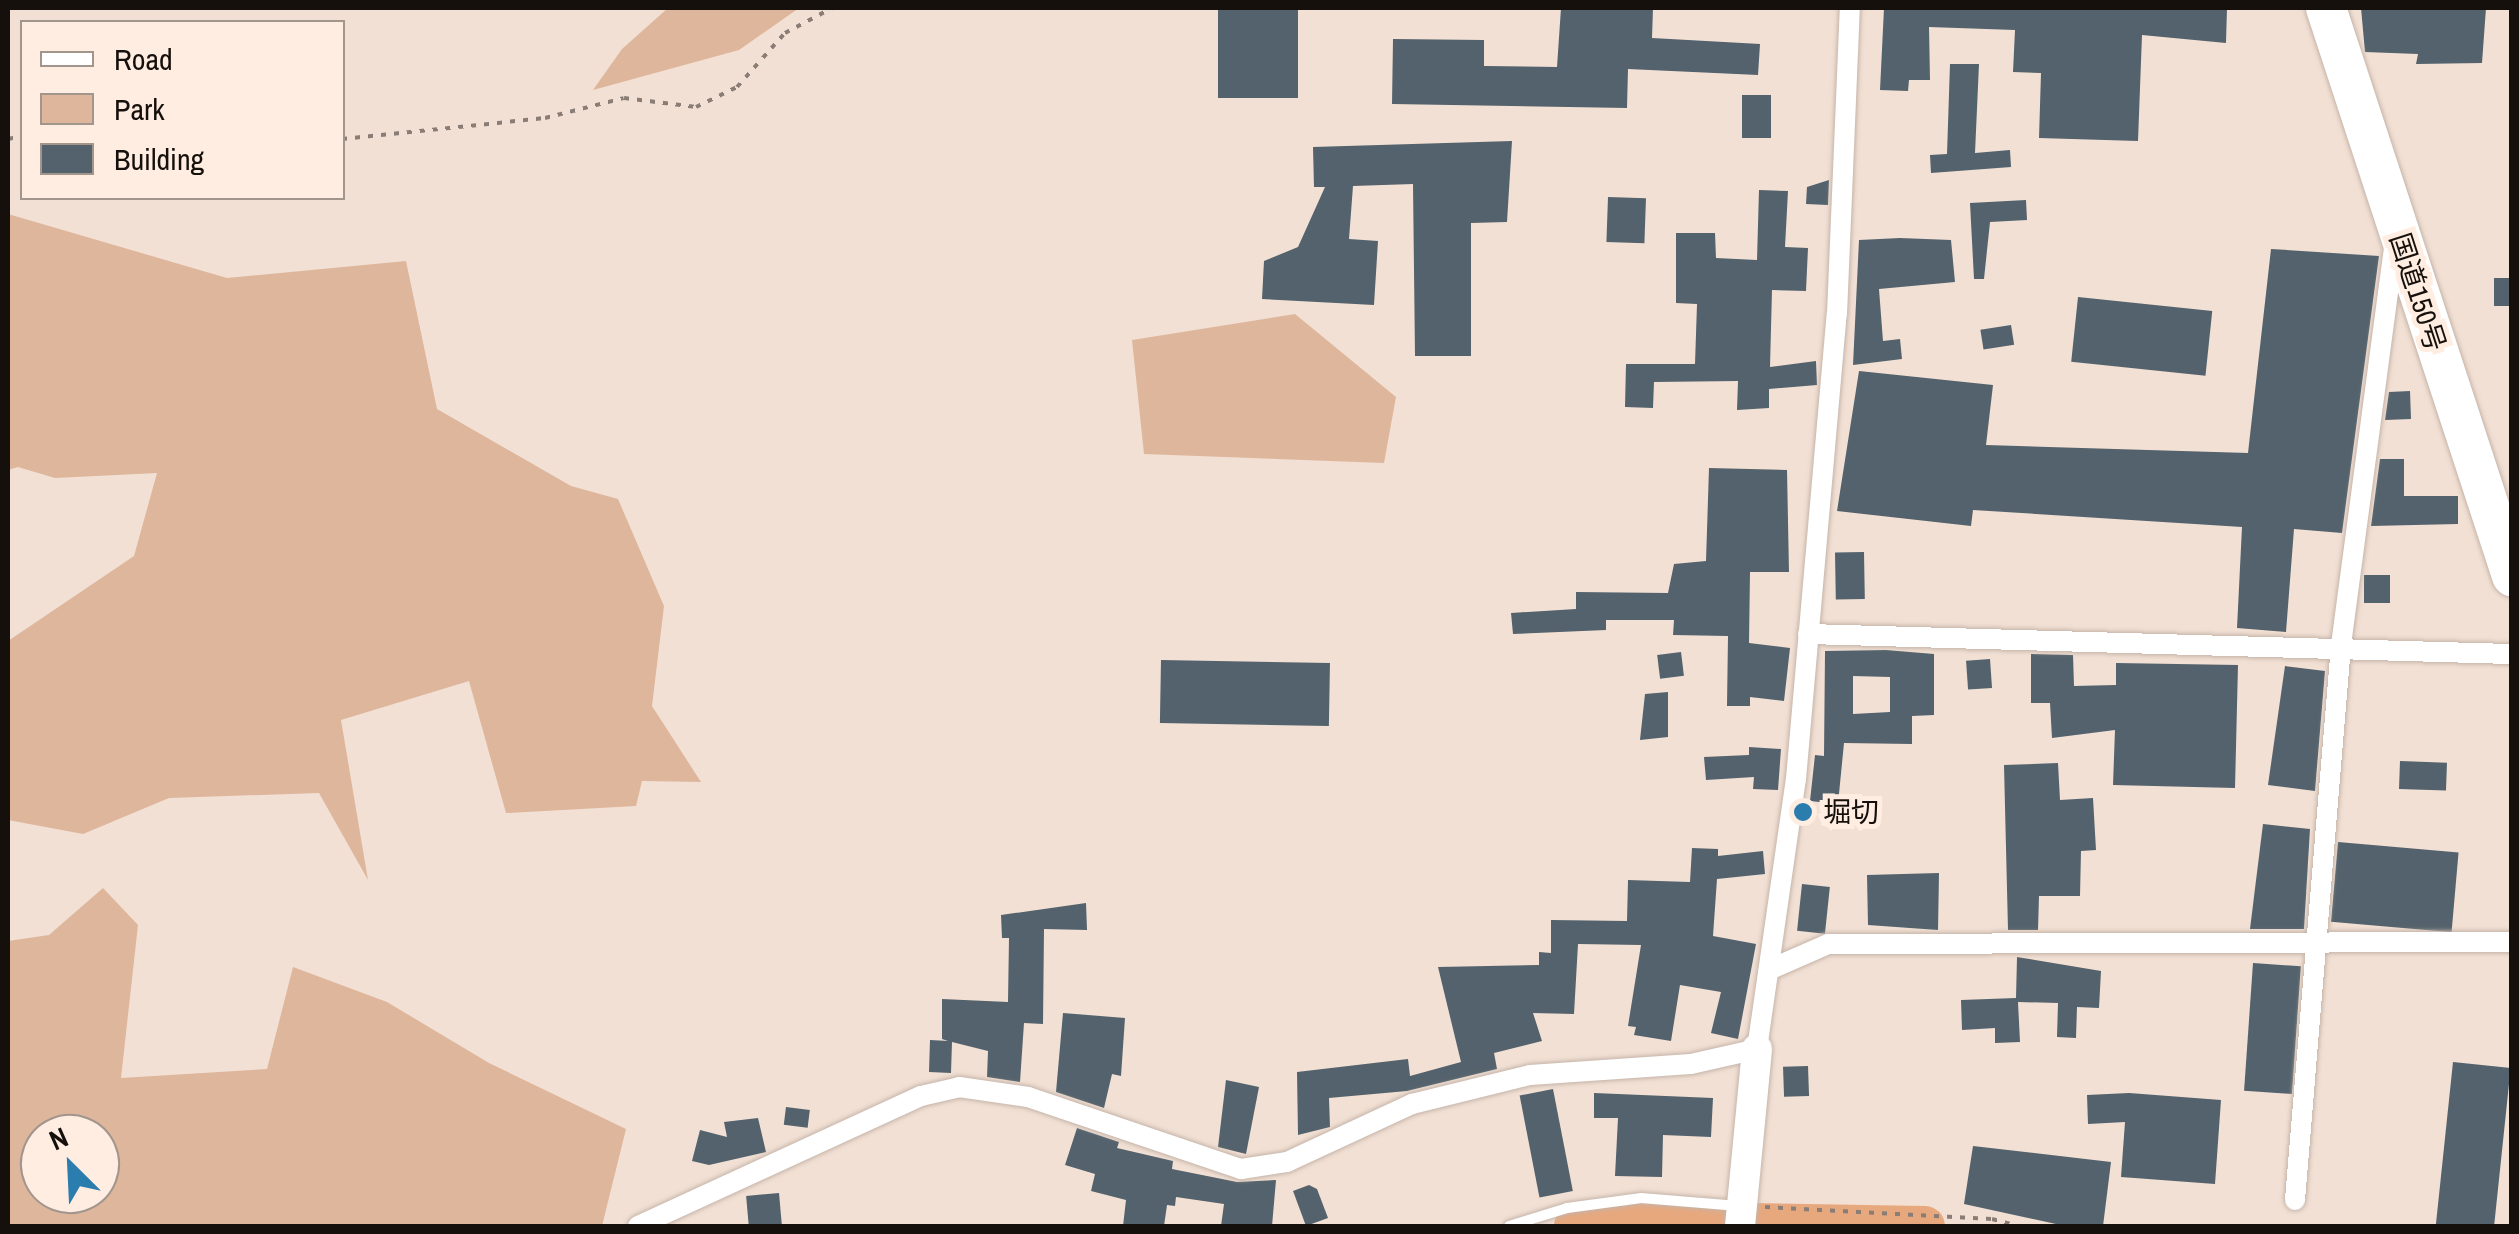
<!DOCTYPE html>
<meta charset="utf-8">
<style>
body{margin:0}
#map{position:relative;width:2519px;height:1234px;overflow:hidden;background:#f2e0d4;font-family:"Archivo Narrow","Noto Sans JP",sans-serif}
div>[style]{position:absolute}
.green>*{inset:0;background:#deb69c}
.river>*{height:40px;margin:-20px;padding:0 20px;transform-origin:20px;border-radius:20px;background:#e7a87e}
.building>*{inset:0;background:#53626c;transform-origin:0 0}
.path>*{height:4px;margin-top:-2px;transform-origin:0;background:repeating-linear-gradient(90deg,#897d75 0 5px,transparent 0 13px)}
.roads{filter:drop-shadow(0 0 2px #c5b4a9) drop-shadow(0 0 2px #c5b4a9)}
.lane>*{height:10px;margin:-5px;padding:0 5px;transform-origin:5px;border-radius:5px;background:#fff}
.street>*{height:20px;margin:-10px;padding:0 10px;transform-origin:10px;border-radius:10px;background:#fff}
.secondary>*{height:30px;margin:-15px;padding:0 15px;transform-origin:15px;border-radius:15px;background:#fff}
.highway>*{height:40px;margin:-20px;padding:0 20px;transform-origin:20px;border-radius:20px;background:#fff}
.dots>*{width:28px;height:28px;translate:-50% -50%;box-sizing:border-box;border:5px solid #ffede1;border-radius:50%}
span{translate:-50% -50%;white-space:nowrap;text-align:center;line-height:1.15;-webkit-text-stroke:10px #ffede1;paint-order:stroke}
.street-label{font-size:28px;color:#16100c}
.poi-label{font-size:28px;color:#16100c}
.left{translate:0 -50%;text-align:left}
.frame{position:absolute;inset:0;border:10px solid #16100c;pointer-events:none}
.legend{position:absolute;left:20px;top:20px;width:325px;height:180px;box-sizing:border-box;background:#ffede1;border:2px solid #a2958c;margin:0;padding:12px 18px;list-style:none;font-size:30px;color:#16100c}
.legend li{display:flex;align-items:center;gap:20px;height:50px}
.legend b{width:50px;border:2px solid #a2958c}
.north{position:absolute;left:20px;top:1114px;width:100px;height:100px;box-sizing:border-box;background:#ffede1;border:2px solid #a2958c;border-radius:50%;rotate:336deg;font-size:28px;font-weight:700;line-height:40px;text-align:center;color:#16100c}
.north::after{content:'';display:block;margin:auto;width:35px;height:45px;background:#2b7dae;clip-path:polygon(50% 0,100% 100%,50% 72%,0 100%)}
</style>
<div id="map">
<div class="green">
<div style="clip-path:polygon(668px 8px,799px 8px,739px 50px,593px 90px,622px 49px)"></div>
<div style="clip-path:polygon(8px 214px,227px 278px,406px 261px,437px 409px,571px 486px,618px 499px,664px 606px,652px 706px,701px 782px,642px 781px,636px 806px,506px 813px,469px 681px,341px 720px,368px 880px,319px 793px,169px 798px,83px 834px,8px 820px,8px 641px,134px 556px,157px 473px,55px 478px,18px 467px,8px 470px)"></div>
<div style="clip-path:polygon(1295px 314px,1396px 397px,1384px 463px,1144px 454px,1132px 340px)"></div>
<div style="clip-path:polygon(evenodd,103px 888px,138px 925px,121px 1078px,267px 1069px,293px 967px,387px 1002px,489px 1063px,626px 1129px,602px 1226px,8px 1226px,8px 941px,49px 935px,103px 888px,100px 1134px,100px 1194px,40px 1194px,40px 1134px,100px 1134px)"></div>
</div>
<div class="river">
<div style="left:1574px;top:1226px;width:64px;rotate:-4.5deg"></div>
<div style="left:1638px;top:1221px;width:287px;rotate:1deg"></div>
</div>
<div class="building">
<div style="left:1218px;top:8px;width:80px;height:90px"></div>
<div style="clip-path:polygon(1561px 8px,1653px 8px,1652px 38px,1760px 44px,1758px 75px,1628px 69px,1627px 108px,1392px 104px,1393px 39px,1484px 40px,1484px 66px,1557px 67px)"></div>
<div style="clip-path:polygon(1884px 8px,2227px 8px,2226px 43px,2142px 35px,2138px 141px,2039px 138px,2041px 73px,2013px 72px,2015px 30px,1929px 27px,1930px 80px,1909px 80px,1908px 91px,1880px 90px)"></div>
<div style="clip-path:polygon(2361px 8px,2486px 8px,2482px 63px,2416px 64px,2418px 54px,2365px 52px)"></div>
<div style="clip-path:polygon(1950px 64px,1979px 64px,1975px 153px,2010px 150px,2011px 167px,1931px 173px,1930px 155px,1947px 154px)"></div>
<div style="left:1742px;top:95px;width:29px;height:43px"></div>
<div style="clip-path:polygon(1512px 141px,1507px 222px,1471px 223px,1471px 356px,1415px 356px,1413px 184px,1353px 186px,1349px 239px,1378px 241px,1374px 305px,1262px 299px,1264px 261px,1298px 247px,1325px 187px,1314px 187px,1313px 147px)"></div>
<div style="clip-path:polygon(1829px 180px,1828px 205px,1806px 204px,1807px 187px)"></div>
<div style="clip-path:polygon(1759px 190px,1788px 191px,1785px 247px,1808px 248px,1806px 291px,1772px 290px,1770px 367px,1816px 361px,1817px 385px,1769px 389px,1769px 408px,1737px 410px,1738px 381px,1654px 382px,1653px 408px,1625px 407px,1626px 364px,1695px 364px,1697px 304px,1676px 303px,1676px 233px,1715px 233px,1716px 258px,1757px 260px)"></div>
<div style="left:1608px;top:197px;width:38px;height:45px;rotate:2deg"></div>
<div style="clip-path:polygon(2026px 200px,2027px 220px,1990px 222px,1984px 279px,1974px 279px,1970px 203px)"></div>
<div style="clip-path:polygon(1900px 238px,1951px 240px,1955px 282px,1879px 289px,1883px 341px,1900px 339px,1902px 359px,1853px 365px,1859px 240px)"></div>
<div style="clip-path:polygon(2271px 249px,2379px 256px,2342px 533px,2294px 529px,2286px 632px,2237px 628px,2242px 527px,1973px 510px,1971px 526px,1837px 511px,1859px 371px,1993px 385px,1986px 445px,2248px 453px)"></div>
<div style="left:2494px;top:278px;width:18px;height:28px"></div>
<div style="left:2078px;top:297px;width:135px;height:65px;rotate:6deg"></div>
<div style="left:2011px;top:325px;width:20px;height:31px;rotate:81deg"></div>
<div style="clip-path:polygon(2410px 391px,2411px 419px,2385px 420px,2389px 392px)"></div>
<div style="clip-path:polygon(2380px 459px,2404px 459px,2404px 496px,2458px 496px,2458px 524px,2371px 526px)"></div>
<div style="clip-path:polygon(1709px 468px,1787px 470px,1789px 572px,1750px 572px,1749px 643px,1790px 648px,1784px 701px,1750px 697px,1750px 706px,1727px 706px,1728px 636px,1673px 635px,1674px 620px,1606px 620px,1606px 630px,1513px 634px,1511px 613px,1576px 609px,1576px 592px,1668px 593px,1674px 564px,1706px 561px)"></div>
<div style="left:1864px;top:552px;width:47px;height:29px;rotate:89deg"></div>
<div style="left:2364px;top:575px;width:26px;height:28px"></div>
<div style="clip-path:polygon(evenodd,1886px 650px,1934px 654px,1934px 715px,1912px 716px,1912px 744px,1844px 743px,1838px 804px,1810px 801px,1815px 755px,1824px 756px,1825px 651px,1886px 650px,1853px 676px,1890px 677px,1890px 712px,1853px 714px,1853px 676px)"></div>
<div style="left:1681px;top:652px;width:24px;height:24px;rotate:83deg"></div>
<div style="clip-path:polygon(2031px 654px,2073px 655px,2074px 686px,2116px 685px,2116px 663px,2238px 665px,2235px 788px,2113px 785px,2115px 730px,2052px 738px,2050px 703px,2031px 703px)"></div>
<div style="left:1990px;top:659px;width:29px;height:24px;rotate:86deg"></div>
<div style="left:1161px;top:660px;width:169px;height:63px;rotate:1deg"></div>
<div style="clip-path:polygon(2285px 666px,2325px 671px,2315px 791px,2268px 785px)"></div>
<div style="clip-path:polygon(1668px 692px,1668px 737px,1640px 740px,1645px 694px)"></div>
<div style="clip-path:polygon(1749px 747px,1781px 749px,1778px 790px,1753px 789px,1754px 777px,1706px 780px,1704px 757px,1749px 755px)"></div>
<div style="left:2400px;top:761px;width:47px;height:28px;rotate:2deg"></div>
<div style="clip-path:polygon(2058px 763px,2060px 800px,2093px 798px,2096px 850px,2081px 851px,2080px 896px,2039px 896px,2038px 930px,2008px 930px,2004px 765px)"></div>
<div style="clip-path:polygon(2263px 824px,2310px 829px,2304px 929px,2250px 929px)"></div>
<div style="left:2338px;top:842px;width:121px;height:80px;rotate:5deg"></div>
<div style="clip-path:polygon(1692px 848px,1718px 849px,1718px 856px,1763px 851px,1765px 874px,1717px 879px,1713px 936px,1756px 944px,1738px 1039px,1711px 1033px,1721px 992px,1680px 985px,1671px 1041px,1634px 1035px,1636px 1027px,1628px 1026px,1641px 945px,1578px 944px,1574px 1014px,1533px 1013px,1542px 1041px,1494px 1053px,1497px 1069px,1407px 1091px,1329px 1098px,1330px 1127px,1298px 1135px,1297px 1072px,1408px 1059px,1410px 1076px,1461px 1062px,1438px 967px,1539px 965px,1539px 952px,1551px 953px,1551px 920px,1627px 921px,1628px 880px,1690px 882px)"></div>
<div style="clip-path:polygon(1939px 873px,1938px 930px,1868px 925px,1867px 875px)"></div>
<div style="left:1802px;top:884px;width:28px;height:47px;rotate:6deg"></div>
<div style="clip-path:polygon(1086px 903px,1087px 930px,1044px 929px,1043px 1024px,1024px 1023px,1020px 1082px,987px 1077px,988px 1051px,952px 1042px,951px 1073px,929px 1072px,930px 1040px,948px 1041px,942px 1039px,942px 999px,1008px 1002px,1009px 938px,1002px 938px,1001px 915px)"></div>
<div style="clip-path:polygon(2017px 957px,2101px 971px,2099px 1008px,2077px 1007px,2076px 1038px,2057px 1037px,2058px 1003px,2018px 1002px,2020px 1042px,1995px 1043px,1995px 1028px,1962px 1030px,1961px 1000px,2016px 998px)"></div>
<div style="left:2253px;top:963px;width:48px;height:128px;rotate:4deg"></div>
<div style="clip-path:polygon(1063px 1013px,1125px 1018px,1121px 1076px,1112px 1074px,1104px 1108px,1056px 1092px)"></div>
<div style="left:2453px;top:1062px;width:58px;height:164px;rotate:6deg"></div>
<div style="left:1808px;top:1066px;width:30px;height:25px;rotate:88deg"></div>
<div style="clip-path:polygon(1226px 1080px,1259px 1087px,1246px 1154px,1218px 1147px)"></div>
<div style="left:1553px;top:1089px;width:104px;height:34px;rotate:79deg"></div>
<div style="clip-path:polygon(1594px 1093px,1713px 1098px,1711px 1137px,1663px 1135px,1662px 1177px,1615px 1176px,1618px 1118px,1594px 1118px)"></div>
<div style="clip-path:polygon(2129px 1093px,2221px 1100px,2215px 1184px,2121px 1177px,2125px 1122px,2088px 1124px,2087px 1095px)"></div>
<div style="left:786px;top:1107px;width:24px;height:18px;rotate:7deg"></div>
<div style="clip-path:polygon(758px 1118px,766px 1152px,709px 1165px,692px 1161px,700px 1130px,727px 1137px,724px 1122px)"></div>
<div style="clip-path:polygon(1077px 1128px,1119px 1142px,1117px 1148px,1173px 1161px,1172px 1169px,1237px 1182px,1276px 1180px,1272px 1226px,1221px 1226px,1224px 1204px,1176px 1197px,1175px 1206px,1167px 1205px,1164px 1226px,1123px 1226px,1126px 1200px,1091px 1191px,1095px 1174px,1065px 1165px)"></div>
<div style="clip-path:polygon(1973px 1146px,2111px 1162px,2103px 1226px,2065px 1226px,1964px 1204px)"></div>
<div style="clip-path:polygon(1309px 1185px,1317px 1189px,1328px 1218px,1306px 1226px,1293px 1191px)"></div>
<div style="left:779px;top:1193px;width:33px;height:33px;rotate:85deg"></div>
</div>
<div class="path">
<div style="left:8px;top:139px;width:14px;rotate:-12deg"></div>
<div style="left:342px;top:139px;width:204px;rotate:-5.9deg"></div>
<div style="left:545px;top:118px;width:81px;rotate:-14.2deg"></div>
<div style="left:624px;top:98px;width:73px;rotate:7.1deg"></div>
<div style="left:696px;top:107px;width:46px;rotate:-26deg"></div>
<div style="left:737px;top:87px;width:72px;rotate:-48.4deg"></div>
<div style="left:785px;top:33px;width:53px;rotate:-28deg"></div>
<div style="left:1765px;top:1207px;width:227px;rotate:3deg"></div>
<div style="left:1992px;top:1219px;width:28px;rotate:15deg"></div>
</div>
<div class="roads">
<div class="lane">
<div style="left:1509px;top:1226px;width:61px;rotate:-17.2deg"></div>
<div style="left:1567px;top:1208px;width:75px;rotate:-7.7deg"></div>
<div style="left:1641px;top:1198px;width:98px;rotate:4.7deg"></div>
</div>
<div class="street">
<div style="left:1808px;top:634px;width:704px;rotate:1.63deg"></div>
<div style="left:1771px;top:969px;width:62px;rotate:-23.7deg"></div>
<div style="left:1828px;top:944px;width:684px;rotate:-0.17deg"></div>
<div style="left:2295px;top:1200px;width:557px;rotate:-85.26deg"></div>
<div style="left:2341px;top:645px;width:401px;rotate:-82.4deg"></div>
<div style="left:638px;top:1226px;width:311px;rotate:-24.7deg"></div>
<div style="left:921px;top:1096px;width:39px;rotate:-13deg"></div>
<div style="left:959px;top:1087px;width:70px;rotate:8.2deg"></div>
<div style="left:1028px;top:1097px;width:225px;rotate:18.7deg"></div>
<div style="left:1241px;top:1169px;width:47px;rotate:-8.7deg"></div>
<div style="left:1287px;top:1162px;width:138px;rotate:-24.9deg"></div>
<div style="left:1412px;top:1104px;width:122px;rotate:-13.8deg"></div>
<div style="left:1530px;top:1075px;width:161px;rotate:-3.9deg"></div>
<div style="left:1691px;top:1064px;width:68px;rotate:-12.8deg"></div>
<div style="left:1757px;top:1049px;width:273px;rotate:-81.8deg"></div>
<div style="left:1796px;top:779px;width:467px;rotate:-85deg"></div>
<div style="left:1837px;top:314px;width:306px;rotate:-87.6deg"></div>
</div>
<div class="secondary">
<div style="left:1740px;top:1226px;width:178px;rotate:-84.5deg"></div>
</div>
<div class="highway">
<div style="left:2326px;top:8px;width:598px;rotate:71.87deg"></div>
</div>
</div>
<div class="dots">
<div style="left:1803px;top:812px;background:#2b7dae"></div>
</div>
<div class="street-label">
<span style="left:2418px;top:292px;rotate:72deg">国道150号</span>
</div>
<div class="poi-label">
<span class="left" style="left:1823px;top:812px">堀切</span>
</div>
<div class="frame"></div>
<ul class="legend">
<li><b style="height:12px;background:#fff"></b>Road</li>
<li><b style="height:28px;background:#deb69c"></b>Park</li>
<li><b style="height:28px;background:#53626c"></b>Building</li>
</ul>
<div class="north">N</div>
</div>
